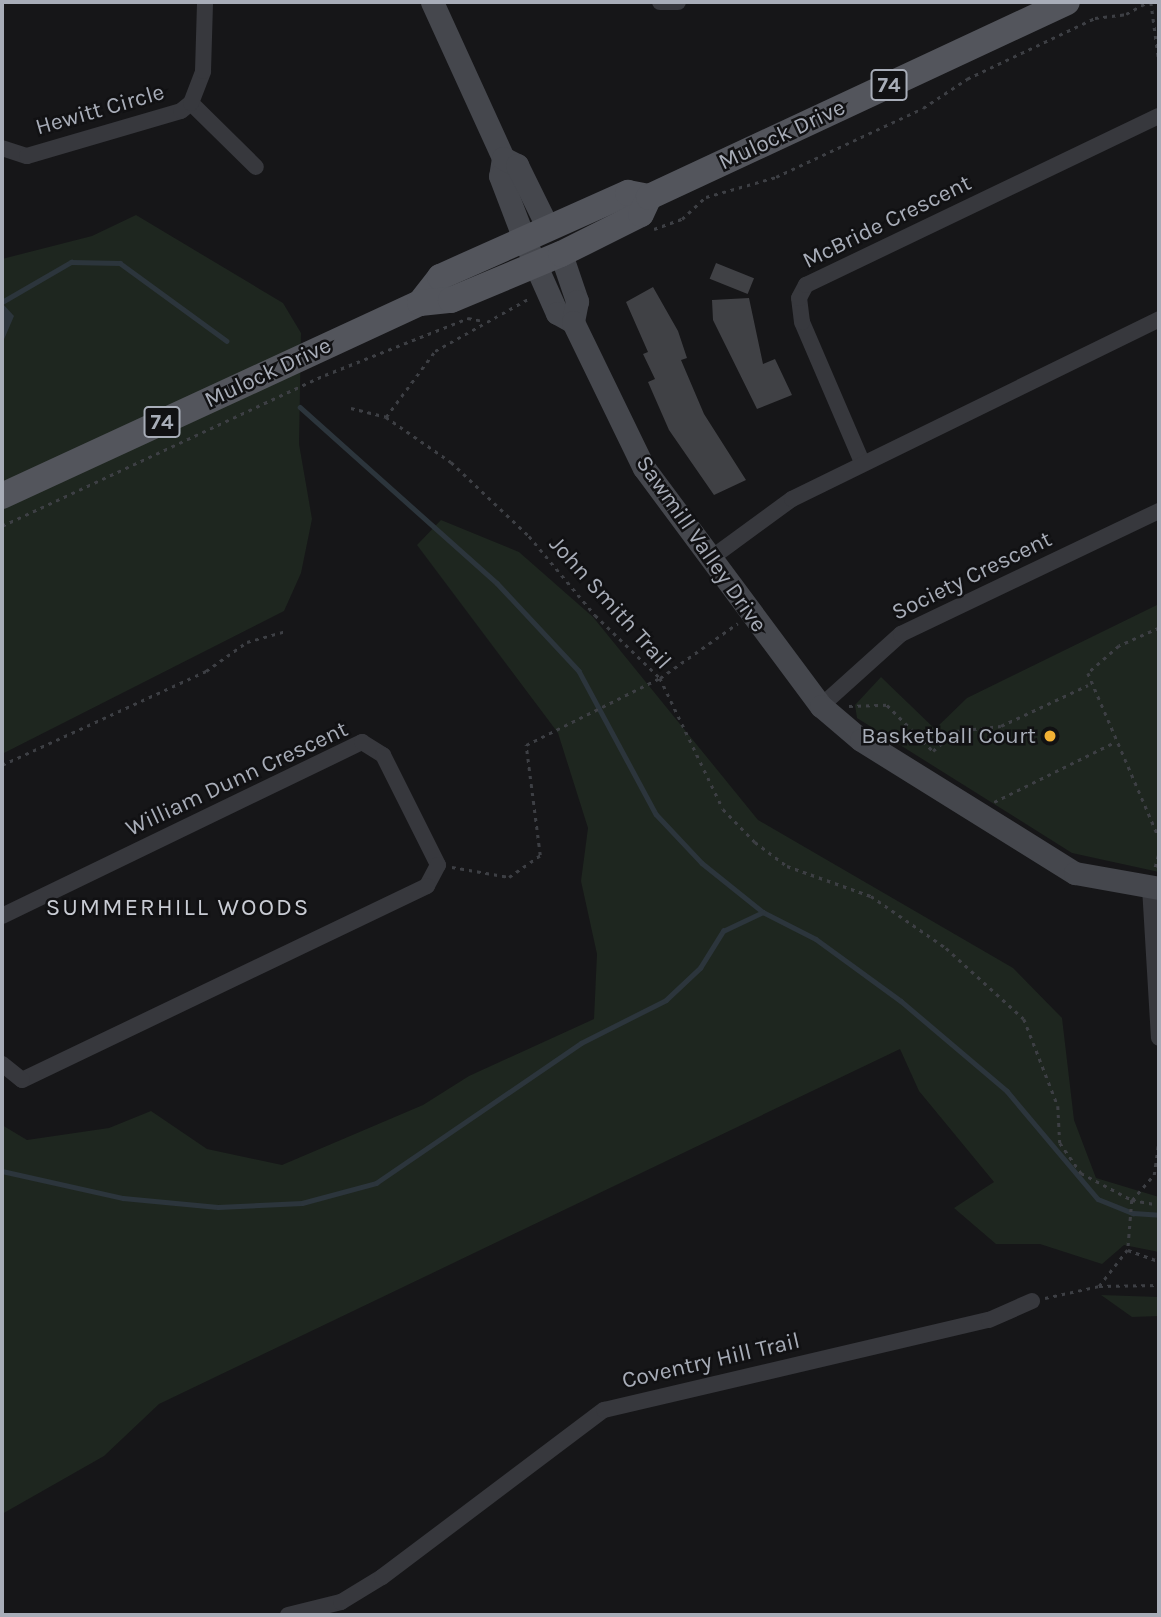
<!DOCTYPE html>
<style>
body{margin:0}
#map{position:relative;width:1161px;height:1617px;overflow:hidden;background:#161618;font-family:Karla,sans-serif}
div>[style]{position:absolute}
.green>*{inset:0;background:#1e261f}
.water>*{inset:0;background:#2c353c}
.stream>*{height:4.5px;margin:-2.25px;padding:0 2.25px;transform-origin:2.25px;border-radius:2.25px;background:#2c353c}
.building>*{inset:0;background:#404145;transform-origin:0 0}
.path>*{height:2.5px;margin-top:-1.25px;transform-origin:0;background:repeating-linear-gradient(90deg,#3d3f44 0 3.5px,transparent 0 8.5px)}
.street>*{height:16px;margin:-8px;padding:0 8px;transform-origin:8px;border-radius:8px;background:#37383d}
.secondary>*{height:23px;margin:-11.5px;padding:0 11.5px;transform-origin:11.5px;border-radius:11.5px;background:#45474d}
.primary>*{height:26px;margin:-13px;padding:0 13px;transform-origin:13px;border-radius:13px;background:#53555c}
.dots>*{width:19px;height:19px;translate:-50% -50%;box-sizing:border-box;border:4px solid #111113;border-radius:50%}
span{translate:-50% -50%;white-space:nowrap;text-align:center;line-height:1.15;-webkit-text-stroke:5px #111113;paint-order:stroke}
.shield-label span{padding:2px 5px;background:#111113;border:2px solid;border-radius:5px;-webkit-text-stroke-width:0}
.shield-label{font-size:21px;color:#a8adb8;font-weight:700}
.street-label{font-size:23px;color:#a8adb8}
.poi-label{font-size:23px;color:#a8adb8}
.right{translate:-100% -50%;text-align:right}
.neighbourhood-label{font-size:24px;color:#c9ccd4;letter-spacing:2px}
.frame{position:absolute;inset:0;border:4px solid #a8adb8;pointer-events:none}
</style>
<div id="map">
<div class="green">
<div style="clip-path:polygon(136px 215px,283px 303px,301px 333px,299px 444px,312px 519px,301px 573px,284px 611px,2px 754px,2px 259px,92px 236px)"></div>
<div style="clip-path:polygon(441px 520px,519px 552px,593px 617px,758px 820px,1013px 968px,1062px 1018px,1074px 1120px,1096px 1178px,1159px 1197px,1159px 1252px,1124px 1245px,1102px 1264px,1040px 1244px,996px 1244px,954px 1208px,994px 1182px,919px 1091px,900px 1049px,159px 1404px,104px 1456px,2px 1514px,2px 1125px,27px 1140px,109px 1128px,151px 1111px,207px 1149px,282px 1165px,423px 1105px,469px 1076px,594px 1019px,597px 954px,581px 881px,588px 828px,558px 733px,417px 545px)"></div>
<div style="clip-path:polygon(1159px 604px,1159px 872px,1072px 853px,857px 718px,855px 705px,881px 677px,935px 729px,967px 698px)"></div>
<div style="clip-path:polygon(1101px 1295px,1159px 1297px,1159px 1316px,1132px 1317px)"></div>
</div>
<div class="water">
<div style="clip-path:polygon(2px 303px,14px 316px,2px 344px)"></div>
</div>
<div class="stream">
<div style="left:2px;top:302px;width:80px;rotate:-30.1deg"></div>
<div style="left:71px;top:262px;width:49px;rotate:1.2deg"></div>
<div style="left:120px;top:263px;width:132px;rotate:36.1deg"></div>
<div style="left:300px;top:407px;width:264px;rotate:41.8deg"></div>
<div style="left:497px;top:583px;width:120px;rotate:47deg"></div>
<div style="left:579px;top:671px;width:162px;rotate:61.7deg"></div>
<div style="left:656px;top:814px;width:67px;rotate:46.8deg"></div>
<div style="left:702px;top:863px;width:78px;rotate:38.8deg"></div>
<div style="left:763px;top:912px;width:59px;rotate:27deg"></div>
<div style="left:816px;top:939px;width:105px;rotate:36.1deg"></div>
<div style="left:901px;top:1001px;width:139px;rotate:40.3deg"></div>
<div style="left:1007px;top:1091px;width:141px;rotate:49.9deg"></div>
<div style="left:1098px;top:1199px;width:38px;rotate:22deg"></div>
<div style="left:1133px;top:1213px;width:26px;rotate:4deg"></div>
<div style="left:2px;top:1171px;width:124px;rotate:12.6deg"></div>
<div style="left:123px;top:1198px;width:95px;rotate:5.4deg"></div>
<div style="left:218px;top:1207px;width:84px;rotate:-2.7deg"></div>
<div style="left:302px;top:1203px;width:77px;rotate:-15.1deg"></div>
<div style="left:376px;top:1183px;width:248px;rotate:-34.3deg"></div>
<div style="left:581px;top:1043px;width:95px;rotate:-26.8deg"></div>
<div style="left:666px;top:1000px;width:47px;rotate:-43.3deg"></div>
<div style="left:700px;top:968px;width:44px;rotate:-58.1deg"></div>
<div style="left:723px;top:931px;width:44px;rotate:-25.4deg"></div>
</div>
<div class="building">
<div style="left:716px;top:263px;width:41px;height:17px;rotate:22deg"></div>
<div style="clip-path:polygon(653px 287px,678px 331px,687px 358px,681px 360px,704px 414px,746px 480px,714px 495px,669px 430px,648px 382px,655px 379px,643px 354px,648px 352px,626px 302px)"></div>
<div style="clip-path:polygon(749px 298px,763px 364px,775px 359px,792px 395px,757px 409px,713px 320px,712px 300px)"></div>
</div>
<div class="path">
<div style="left:1151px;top:2px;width:60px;rotate:82.3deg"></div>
<div style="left:654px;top:229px;width:30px;rotate:-20deg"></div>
<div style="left:682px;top:219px;width:33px;rotate:-43deg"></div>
<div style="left:706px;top:197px;width:73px;rotate:-15.9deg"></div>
<div style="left:776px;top:177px;width:162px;rotate:-25.1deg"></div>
<div style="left:923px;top:108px;width:53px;rotate:-33.4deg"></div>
<div style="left:967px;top:79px;width:142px;rotate:-25.5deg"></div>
<div style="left:1095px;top:18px;width:31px;rotate:-7deg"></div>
<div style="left:1126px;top:14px;width:25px;rotate:-29deg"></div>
<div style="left:351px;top:408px;width:36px;rotate:14deg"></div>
<div style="left:386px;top:417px;width:79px;rotate:34.7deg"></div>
<div style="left:451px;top:462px;width:108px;rotate:43.5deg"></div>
<div style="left:529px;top:536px;width:103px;rotate:50.1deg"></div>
<div style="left:595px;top:615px;width:91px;rotate:44.1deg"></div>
<div style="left:660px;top:678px;width:145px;rotate:64.3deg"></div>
<div style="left:723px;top:809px;width:46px;rotate:45.9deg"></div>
<div style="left:755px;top:842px;width:40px;rotate:37deg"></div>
<div style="left:787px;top:866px;width:89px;rotate:19.7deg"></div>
<div style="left:871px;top:896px;width:91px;rotate:34.7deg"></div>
<div style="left:946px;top:948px;width:105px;rotate:42.3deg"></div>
<div style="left:1024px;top:1019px;width:93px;rotate:68.7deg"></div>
<div style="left:1058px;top:1106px;width:37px;rotate:87deg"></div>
<div style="left:1060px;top:1143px;width:37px;rotate:55deg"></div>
<div style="left:1081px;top:1173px;width:58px;rotate:27.9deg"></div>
<div style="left:1132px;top:1200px;width:27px;rotate:10deg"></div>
<div style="left:386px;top:417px;width:82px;rotate:-53.4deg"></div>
<div style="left:435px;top:351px;width:109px;rotate:-29.2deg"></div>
<div style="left:2px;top:526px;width:357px;rotate:-25.1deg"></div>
<div style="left:325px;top:375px;width:154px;rotate:-21.7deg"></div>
<div style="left:468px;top:318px;width:15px;rotate:11deg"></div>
<div style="left:1159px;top:628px;width:44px;rotate:155.8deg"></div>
<div style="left:1119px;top:646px;width:41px;rotate:138.9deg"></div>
<div style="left:1088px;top:673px;width:180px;rotate:66.7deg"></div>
<div style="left:849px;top:706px;width:38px;rotate:-2deg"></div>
<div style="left:887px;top:705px;width:65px;rotate:45deg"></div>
<div style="left:933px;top:751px;width:30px;rotate:-41deg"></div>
<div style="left:956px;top:731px;width:45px;rotate:-6.3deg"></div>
<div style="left:1001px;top:726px;width:96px;rotate:-25.2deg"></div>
<div style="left:2px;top:765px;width:225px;rotate:-24.7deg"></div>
<div style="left:206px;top:671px;width:50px;rotate:-35.3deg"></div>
<div style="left:247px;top:642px;width:41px;rotate:-15.8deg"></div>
<div style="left:994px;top:802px;width:133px;rotate:-26.4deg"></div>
<div style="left:452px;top:867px;width:58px;rotate:10deg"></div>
<div style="left:509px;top:877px;width:38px;rotate:-35deg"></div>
<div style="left:540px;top:855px;width:111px;rotate:-97.3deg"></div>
<div style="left:526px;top:745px;width:150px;rotate:-26.6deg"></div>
<div style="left:660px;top:678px;width:95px;rotate:-35.2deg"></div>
<div style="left:1155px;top:867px;width:16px;rotate:-75deg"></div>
<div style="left:1132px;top:1200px;width:50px;rotate:94.6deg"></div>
<div style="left:1128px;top:1250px;width:33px;rotate:20deg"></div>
<div style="left:1132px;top:1200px;width:33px;rotate:-49deg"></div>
<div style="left:1154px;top:1175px;width:36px;rotate:-82deg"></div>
<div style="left:1099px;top:1286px;width:46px;rotate:-52.1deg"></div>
<div style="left:1045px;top:1298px;width:55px;rotate:-12.5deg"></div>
<div style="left:1099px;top:1286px;width:60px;rotate:-1deg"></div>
</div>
<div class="street">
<div style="left:660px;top:2px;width:18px"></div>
<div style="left:191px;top:103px;width:91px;rotate:44.6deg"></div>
<div style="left:2px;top:148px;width:26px;rotate:18deg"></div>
<div style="left:27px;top:156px;width:160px;rotate:-16.3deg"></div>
<div style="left:181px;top:111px;width:13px;rotate:-39deg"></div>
<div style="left:191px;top:103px;width:34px;rotate:-69deg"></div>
<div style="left:203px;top:71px;width:69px;rotate:-88.3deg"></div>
<div style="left:862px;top:462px;width:152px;rotate:-113.2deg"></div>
<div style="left:802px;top:322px;width:24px;rotate:-97deg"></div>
<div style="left:799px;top:298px;width:15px;rotate:-62deg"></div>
<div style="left:806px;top:285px;width:391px;rotate:-25.6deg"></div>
<div style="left:714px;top:556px;width:97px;rotate:-36.2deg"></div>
<div style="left:792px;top:499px;width:409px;rotate:-26.1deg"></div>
<div style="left:821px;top:706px;width:108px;rotate:-42deg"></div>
<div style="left:901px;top:634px;width:286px;rotate:-25.5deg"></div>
<div style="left:1150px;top:887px;width:151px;rotate:86.6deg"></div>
<div style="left:2px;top:916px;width:400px;rotate:-25.8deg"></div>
<div style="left:362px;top:742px;width:25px;rotate:32deg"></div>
<div style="left:383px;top:755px;width:123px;rotate:63.4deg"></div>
<div style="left:438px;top:865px;width:24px;rotate:118deg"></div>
<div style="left:427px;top:886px;width:449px;rotate:154.4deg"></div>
<div style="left:22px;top:1080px;width:26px;rotate:-141deg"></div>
<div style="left:288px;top:1615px;width:55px;rotate:-13.8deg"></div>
<div style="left:341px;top:1602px;width:48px;rotate:-31.4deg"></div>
<div style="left:382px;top:1577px;width:278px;rotate:-37deg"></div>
<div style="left:604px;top:1410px;width:395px;rotate:-13.2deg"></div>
<div style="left:989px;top:1320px;width:47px;rotate:-23.8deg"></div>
</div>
<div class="secondary">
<div style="left:432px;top:2px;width:171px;rotate:65.5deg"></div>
<div style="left:503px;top:158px;width:18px;rotate:99deg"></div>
<div style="left:500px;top:176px;width:67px;rotate:69.1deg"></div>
<div style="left:524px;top:239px;width:81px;rotate:66deg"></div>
<div style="left:557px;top:313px;width:18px;rotate:29deg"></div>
<div style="left:503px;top:158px;width:16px;rotate:27deg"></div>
<div style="left:517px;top:165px;width:70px;rotate:63.8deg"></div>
<div style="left:561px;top:254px;width:50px;rotate:71.2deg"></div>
<div style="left:577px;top:301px;width:21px;rotate:101deg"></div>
<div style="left:573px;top:322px;width:162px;rotate:64.1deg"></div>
<div style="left:644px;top:468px;width:297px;rotate:53.4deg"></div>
<div style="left:821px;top:706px;width:52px;rotate:40.4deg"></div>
<div style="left:861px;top:740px;width:252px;rotate:31.9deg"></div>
<div style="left:1075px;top:873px;width:85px;rotate:10.1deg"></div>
</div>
<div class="primary">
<div style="left:420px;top:303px;width:33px;rotate:-52deg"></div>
<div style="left:440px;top:277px;width:206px;rotate:-24.1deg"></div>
<div style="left:628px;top:193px;width:21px;rotate:11deg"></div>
<div style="left:2px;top:496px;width:460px;rotate:-24.8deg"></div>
<div style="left:420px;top:303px;width:31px;rotate:-6deg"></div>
<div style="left:451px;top:300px;width:119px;rotate:-22.7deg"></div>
<div style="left:561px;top:254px;width:89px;rotate:-26.6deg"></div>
<div style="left:641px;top:214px;width:19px;rotate:-65deg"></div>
<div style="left:649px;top:197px;width:461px;rotate:-25deg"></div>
</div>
<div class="dots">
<div style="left:1050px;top:736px;background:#f2b134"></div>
</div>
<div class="shield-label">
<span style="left:889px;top:85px">74</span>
<span style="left:162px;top:422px">74</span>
</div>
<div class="street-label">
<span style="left:100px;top:110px;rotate:-16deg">Hewitt Circle</span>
<span style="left:782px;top:135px;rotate:-25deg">Mulock Drive</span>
<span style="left:887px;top:222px;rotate:-26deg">McBride Crescent</span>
<span style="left:268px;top:373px;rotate:-25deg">Mulock Drive</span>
<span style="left:701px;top:544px;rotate:55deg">Sawmill Valley Drive</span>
<span style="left:972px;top:576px;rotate:-26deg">Society Crescent</span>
<span style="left:610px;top:603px;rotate:48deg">John Smith Trail</span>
<span style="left:237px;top:779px;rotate:-25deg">William Dunn Crescent</span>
<span style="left:711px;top:1361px;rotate:-13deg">Coventry Hill Trail</span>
</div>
<div class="poi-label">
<span class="right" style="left:1036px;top:736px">Basketball Court</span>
</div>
<div class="neighbourhood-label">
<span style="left:178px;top:908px">SUMMERHILL WOODS</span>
</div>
<div class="frame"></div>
</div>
